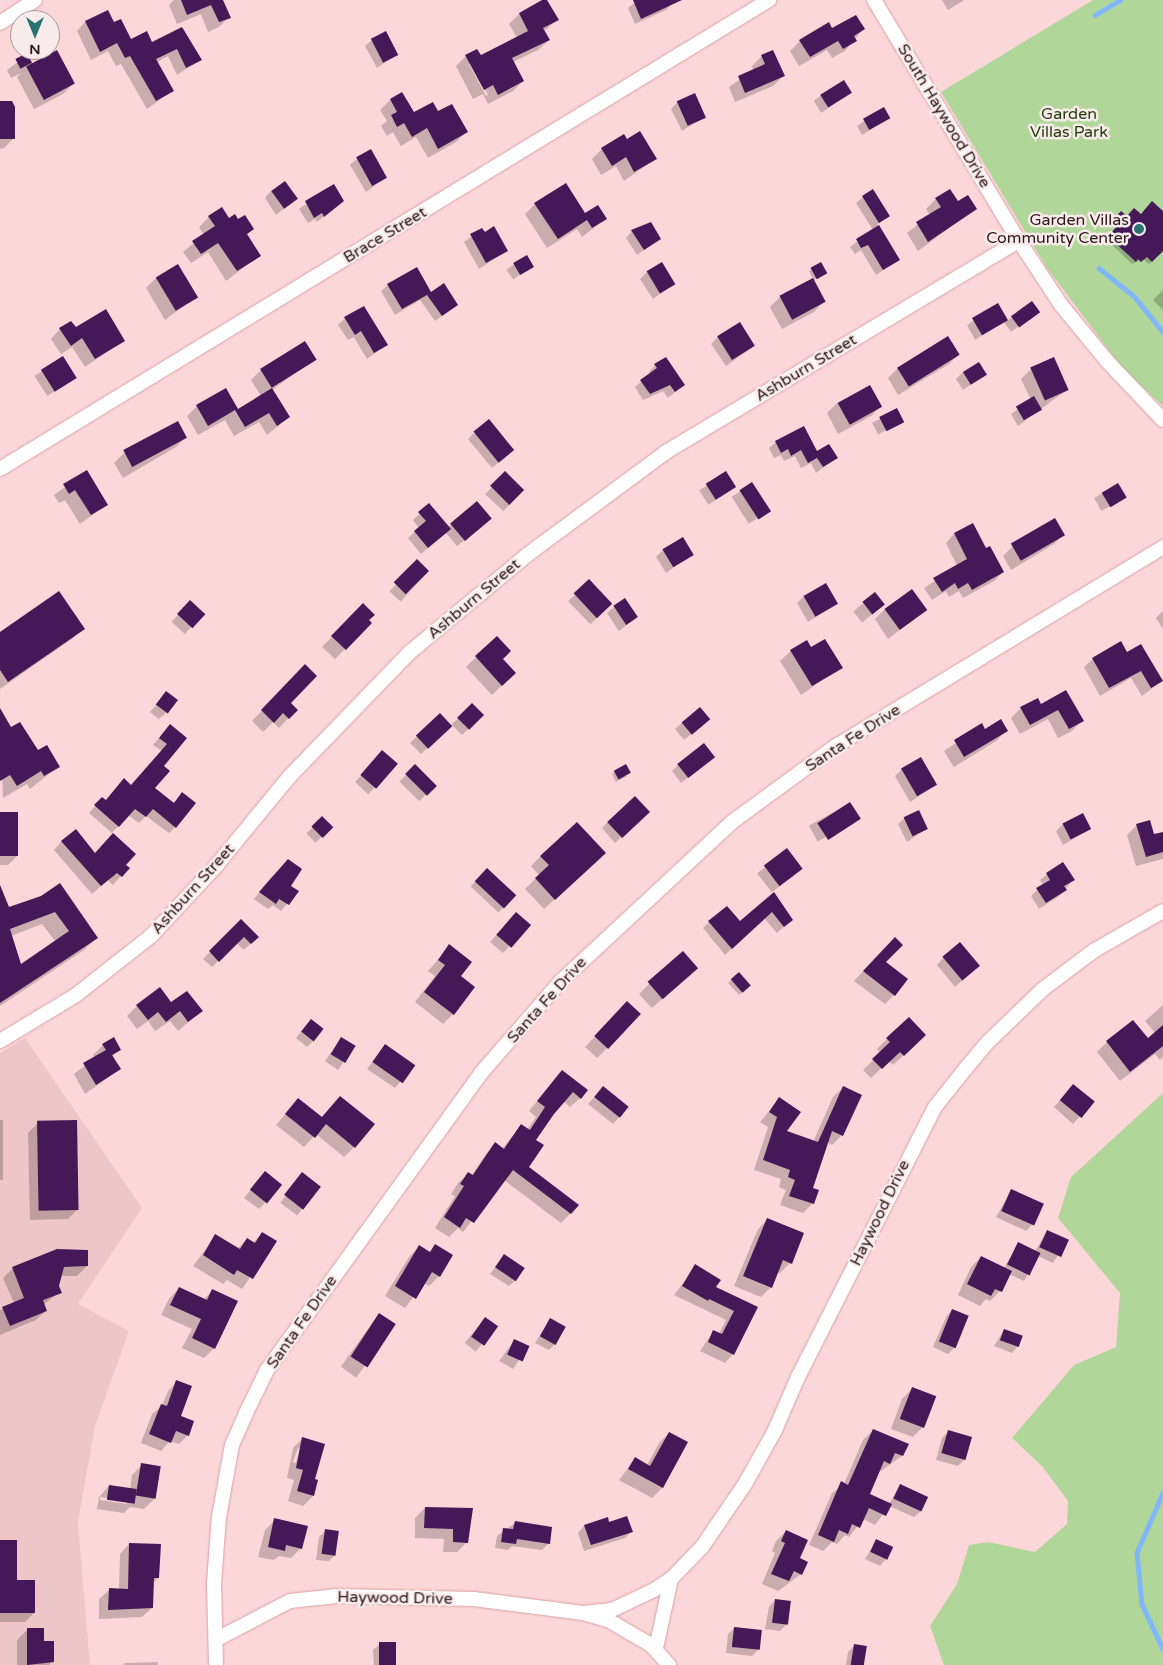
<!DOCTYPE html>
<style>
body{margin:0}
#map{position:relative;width:1163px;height:1665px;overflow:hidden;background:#fcd7d9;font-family:"Varela Round",sans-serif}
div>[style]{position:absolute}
.built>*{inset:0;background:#efc6c8}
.green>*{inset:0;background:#b0d799}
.shadow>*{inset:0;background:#0003;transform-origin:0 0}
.stream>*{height:4.5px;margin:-2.25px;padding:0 2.25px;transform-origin:2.25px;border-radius:2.25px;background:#81b7f9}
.building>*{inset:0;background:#451957;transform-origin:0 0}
.roads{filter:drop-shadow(0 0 1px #dba1a5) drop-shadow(0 0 1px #dba1a5)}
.minor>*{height:14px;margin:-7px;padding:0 7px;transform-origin:7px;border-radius:7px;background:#fff}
.dots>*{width:14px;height:14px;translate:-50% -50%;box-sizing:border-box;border:2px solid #f8ebec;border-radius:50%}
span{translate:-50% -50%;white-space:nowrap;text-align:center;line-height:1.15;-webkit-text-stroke:5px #f8ebec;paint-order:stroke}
.park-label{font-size:16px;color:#1f3b06}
.street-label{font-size:16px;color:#2e181a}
.poi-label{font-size:16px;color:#2e181a}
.right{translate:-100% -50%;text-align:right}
.north{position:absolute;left:10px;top:10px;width:50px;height:50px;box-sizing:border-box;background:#f8ebec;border:1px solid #a79798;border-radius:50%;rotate:180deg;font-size:14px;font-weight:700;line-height:20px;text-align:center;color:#2e181a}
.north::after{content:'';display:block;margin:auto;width:18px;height:22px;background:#287372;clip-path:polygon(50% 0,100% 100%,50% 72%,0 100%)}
</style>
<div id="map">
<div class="built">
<div style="clip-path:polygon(25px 1038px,142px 1208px,78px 1304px,129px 1331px,95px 1426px,78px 1522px,90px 1665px,0 1665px,0 1053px)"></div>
</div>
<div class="green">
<div style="clip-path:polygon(1093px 0,1163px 0,1163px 406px,1123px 369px,1047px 268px,941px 92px)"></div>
<div style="clip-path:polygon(1163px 1093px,1163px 1665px,944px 1665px,930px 1626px,957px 1584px,969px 1545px,988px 1542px,1035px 1552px,1067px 1524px,1068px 1501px,1042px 1466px,1012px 1438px,1074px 1365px,1116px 1347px,1120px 1293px,1058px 1218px,1071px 1177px)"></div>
</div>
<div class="shadow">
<div style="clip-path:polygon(174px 0,222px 0,229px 17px,219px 27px,208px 32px,201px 14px,177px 24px,169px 5px)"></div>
<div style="clip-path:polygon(evenodd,546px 0,557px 20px,544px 31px,549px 40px,538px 50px,513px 62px,523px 81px,513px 91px,488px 104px,483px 94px,473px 99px,456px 66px,466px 56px,480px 57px,517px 38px,509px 24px,519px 14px,546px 0,469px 64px,472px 64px,488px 95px,486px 96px,469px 64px)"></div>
<div style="clip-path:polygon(638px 0,671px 0,673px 3px,666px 10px,635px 24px,628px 8px)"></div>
<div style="clip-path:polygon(942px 0,964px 0,948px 10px)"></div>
<div style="clip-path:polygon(85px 22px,114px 24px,130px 41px,152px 44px,181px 28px,200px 60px,177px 75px,168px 56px,157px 62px,172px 91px,147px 109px,121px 64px,116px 66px,108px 51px,91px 60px,77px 31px)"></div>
<div style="clip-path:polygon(863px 29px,845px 51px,832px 58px,827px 50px,799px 66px,790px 51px,800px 41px,832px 30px)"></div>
<div style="clip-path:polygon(372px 40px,397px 54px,377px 68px,365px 46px)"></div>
<div style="clip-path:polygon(27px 55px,31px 62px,73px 84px,63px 94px,34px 109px,17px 77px,21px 73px,11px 78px,7px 70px)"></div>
<div style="clip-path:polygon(762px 56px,783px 76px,773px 86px,735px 102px,729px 87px,753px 70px,752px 66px)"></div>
<div style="clip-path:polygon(850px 93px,821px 113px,814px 101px,821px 95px)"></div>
<div style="clip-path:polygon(390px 100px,413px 114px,437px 113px,466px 132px,456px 142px,428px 158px,416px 137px,401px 146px,393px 132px,387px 136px,381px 126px,387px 121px,380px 110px)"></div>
<div style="clip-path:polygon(0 102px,14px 138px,4px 148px,0 149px)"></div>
<div style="clip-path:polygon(678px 102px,705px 117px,682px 131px,671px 109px)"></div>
<div style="clip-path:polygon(883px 108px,889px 118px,862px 135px,857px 126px)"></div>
<div style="clip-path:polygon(627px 141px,655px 159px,624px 181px,616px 166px,601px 175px,592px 159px,602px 149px)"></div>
<div style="clip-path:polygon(357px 159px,385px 178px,366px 192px,350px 165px)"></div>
<div style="clip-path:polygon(334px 186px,342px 201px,317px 222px,315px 219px,308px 223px,299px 209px)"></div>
<div style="clip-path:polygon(872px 190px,889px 215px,877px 225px,898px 260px,876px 275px,861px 250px,855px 254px,850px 247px,873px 230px,856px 203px)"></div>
<div style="clip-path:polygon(271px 191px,296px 199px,276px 215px,265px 198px)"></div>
<div style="clip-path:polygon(936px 199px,975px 209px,918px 251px,907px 233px,930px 215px,926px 209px)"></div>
<div style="clip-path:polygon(535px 204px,585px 215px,605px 219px,582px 237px,577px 229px,547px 248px,525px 214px)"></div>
<div style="clip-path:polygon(1121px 213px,1127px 218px,1163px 213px,1163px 249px,1149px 264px,1143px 259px,1132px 264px,1109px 242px,1112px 239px,1109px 237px,1116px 228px,1111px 224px)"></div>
<div style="clip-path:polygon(209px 217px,237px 221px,253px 229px,246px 235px,259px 256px,226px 281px,208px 252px,191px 263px,183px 252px,204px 235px,199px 227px)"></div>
<div style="clip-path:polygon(482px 229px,506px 251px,479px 269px,464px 242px)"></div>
<div style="clip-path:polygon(632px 231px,660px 239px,637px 255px,626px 238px)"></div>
<div style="left:526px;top:256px;width:12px;height:24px;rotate:55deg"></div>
<div style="clip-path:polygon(812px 269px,826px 272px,813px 281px,824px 301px,814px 312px,782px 329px,770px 307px,780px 297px,813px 279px,809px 271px)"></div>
<div style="clip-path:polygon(647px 272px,673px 284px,653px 299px,640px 279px)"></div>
<div style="clip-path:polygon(156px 278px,196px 297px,165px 320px,146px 288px)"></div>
<div style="clip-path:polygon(388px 285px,431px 294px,457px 305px,435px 321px,420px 300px,395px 315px,381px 291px)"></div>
<div style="clip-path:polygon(1163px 290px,1163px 310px,1153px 300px)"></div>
<div style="clip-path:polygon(998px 305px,1007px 321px,1012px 317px,1038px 312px,1011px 332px,1004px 322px,975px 340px,967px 325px)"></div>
<div style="clip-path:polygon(345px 318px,386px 345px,367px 359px,354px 337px,348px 340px,338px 325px)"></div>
<div style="clip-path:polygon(60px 329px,75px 329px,123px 341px,85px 367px,72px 347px,61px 354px,51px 339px)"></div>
<div style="clip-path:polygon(718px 337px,754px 346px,726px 366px,711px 344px)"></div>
<div style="clip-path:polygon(959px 354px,949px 364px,898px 395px,888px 378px,898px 368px)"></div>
<div style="left:62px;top:358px;width:24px;height:33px;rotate:57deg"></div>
<div style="clip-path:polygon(315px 359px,272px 390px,289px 417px,267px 435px,259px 422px,234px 436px,225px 420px,198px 435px,187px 416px,197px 406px,226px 390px,238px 410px,261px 396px,251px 380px,261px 370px)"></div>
<div style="clip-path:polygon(655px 365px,683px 385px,668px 398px,663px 391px,643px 400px,635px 387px,650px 374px,649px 372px)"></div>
<div style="clip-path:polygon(1031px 369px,1068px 389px,1018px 426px,1011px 414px,1031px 400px,1021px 379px)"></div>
<div style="clip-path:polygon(963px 372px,985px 375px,963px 390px,956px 379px)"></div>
<div style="clip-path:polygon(870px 386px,881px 406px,871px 416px,838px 434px,827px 413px,837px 403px)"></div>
<div style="left:897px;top:410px;width:13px;height:28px;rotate:63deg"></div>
<div style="clip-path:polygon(177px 423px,186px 437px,176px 447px,123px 478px,114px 463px,124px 453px)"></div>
<div style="clip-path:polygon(475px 432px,513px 450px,492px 468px,468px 439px)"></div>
<div style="clip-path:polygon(776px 442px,816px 453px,836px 458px,816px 473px,811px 463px,801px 468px,795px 456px,784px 461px,781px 455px,774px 458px,769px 448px)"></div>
<div style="clip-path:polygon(86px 472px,106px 505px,80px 524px,65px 500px,59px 503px,54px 495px)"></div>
<div style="left:505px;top:473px;width:25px;height:29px;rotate:43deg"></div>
<div style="left:726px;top:473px;width:17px;height:32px;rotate:57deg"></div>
<div style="left:752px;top:484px;width:32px;height:24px;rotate:58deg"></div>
<div style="left:1118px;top:485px;width:15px;height:27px;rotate:62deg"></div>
<div style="clip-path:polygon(477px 503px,484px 525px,457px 546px,446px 533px,421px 554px,408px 538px,419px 528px,413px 520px,429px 505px,448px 527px)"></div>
<div style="clip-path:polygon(954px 534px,985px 550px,1003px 572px,994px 581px,963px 598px,959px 591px,949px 597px,946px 591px,932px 600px,924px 588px,957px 566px,946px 543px)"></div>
<div style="clip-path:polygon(1064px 534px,1054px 544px,1011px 570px,1003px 556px,1013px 546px)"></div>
<div style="clip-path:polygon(663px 550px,692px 554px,666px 573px,656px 557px)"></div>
<div style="left:417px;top:561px;width:15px;height:41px;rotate:42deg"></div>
<div style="left:589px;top:581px;width:32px;height:29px;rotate:46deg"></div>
<div style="left:875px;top:594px;width:14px;height:28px;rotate:51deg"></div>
<div style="clip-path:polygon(804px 596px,836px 604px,808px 622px,797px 603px)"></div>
<div style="left:190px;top:602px;width:18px;height:27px;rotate:43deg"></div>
<div style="clip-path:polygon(363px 605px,371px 623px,335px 659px,322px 647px)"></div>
<div style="clip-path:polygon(614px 607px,637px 617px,619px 631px,607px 613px)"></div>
<div style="clip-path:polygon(885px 609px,925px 610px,888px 639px,875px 619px)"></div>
<div style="clip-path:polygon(1163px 611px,1163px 629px,1156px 618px)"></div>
<div style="clip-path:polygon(84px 628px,73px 638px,0 689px,0 634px)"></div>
<div style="clip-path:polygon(497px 637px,504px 683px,492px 695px,466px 667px)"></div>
<div style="clip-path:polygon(791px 651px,841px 667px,801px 695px,780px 661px)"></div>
<div style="clip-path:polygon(1127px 654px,1162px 681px,1142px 696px,1131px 678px,1100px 696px,1084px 667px,1093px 659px)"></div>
<div style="clip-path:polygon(295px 676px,289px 703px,296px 710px,279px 728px,273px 722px,263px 732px,252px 721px)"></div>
<div style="clip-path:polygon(1066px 691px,1082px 720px,1072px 731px,1058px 738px,1048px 719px,1020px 734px,1011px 718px,1021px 708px,1041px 705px)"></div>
<div style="clip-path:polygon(167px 693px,166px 713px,159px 719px,150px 712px)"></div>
<div style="clip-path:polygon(472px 705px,482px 715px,462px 735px,452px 725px,421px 754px,410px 743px,440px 714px,450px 726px)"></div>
<div style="clip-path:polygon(0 711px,11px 729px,59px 766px,30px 789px,27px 784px,3px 798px)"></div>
<div style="clip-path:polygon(682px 723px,702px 725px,684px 740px,675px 729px)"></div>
<div style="clip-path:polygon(982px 725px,985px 730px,1006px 731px,996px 741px,954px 767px,944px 751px)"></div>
<div style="clip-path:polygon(164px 732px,186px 738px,162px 766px,153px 788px,173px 804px,182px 794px,175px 827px,169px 833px,146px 816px,139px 823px,128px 815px,112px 833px,89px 813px,96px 805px,131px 786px,162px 751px,153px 745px)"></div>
<div style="left:383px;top:752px;width:18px;height:41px;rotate:43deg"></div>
<div style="clip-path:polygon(713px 757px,681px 783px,672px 771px,678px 765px)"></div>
<div style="left:415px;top:766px;width:28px;height:22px;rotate:45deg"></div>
<div style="clip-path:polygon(902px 769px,936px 785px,910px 802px,895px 776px)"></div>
<div style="clip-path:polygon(615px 772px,627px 776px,616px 782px,612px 774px)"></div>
<div style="left:850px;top:803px;width:18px;height:47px;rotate:61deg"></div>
<div style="clip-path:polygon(0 814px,18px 855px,8px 865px,0 865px)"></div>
<div style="left:322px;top:818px;width:13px;height:22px;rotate:45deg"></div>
<div style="clip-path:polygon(642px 818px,615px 843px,602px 828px,608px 822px)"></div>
<div style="clip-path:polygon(905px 818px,926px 829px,907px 842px,898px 824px)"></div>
<div style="clip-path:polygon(1063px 824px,1090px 829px,1063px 845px,1056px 831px)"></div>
<div style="clip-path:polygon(1137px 825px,1153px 836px,1163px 833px,1163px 859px,1136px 866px,1127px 835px)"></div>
<div style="clip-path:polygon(62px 841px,124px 865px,128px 868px,113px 885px,108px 880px,92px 894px,54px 850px)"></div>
<div style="left:787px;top:850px;width:24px;height:38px;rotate:52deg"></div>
<div style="clip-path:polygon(541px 856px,595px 863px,544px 909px,525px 889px,539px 875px,531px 866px)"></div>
<div style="clip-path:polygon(1062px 863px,1073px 880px,1059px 896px,1039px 909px,1031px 896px,1043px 885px,1040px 880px)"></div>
<div style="left:487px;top:869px;width:38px;height:24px;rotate:43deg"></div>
<div style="clip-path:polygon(273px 875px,297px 892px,281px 911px,273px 905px,268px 909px,254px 899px)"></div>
<div style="clip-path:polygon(evenodd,0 885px,9px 908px,42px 897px,96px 938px,84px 950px,0 1006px,0 885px,42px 924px,56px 942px,20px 966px,11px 936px,42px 924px)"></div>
<div style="clip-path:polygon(773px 894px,791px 920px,777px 933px,764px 918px,725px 955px,703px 928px,709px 922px,740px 923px)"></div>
<div style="clip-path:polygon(510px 920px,509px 947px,503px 953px,490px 942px)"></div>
<div style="clip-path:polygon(241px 921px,257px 937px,244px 950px,236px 943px,212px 967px,203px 959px)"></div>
<div style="clip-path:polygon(450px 946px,459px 977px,453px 1014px,443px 1024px,415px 1002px,435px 976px,428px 971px)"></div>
<div style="clip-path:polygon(886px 947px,884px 962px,894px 995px,885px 1004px,854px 981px)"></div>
<div style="clip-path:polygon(943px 958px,979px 966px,955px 987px,937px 965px)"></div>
<div style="clip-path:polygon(686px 978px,652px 1008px,639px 994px,649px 984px)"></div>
<div style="clip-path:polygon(731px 980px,746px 988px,739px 995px,728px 983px)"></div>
<div style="clip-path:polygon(171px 1004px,201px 1011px,178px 1031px,170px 1021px,155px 1031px,148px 1021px,137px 1029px,127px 1016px,137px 1006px)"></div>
<div style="clip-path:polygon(1163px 1005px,1163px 1057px,1160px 1060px,1155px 1054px,1120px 1081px,1097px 1052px,1107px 1042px,1147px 1040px,1155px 1033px,1145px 1021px)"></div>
<div style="clip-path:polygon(617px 1013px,607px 1048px,597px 1058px,585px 1047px)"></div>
<div style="clip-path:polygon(305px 1027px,313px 1041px,307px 1047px,296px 1038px)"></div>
<div style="left:341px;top:1038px;width:16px;height:28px;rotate:35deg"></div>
<div style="clip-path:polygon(887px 1039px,915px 1045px,893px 1065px,889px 1061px,871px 1078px,863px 1070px,881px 1053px,877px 1049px)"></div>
<div style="clip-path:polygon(103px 1045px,119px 1049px,112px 1057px,120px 1069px,85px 1094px,74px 1074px,95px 1058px,93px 1055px)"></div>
<div style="clip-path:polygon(385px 1046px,401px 1081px,395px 1088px,367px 1069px)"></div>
<div style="clip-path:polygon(562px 1071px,580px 1098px,570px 1107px,563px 1101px,534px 1140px,528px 1168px,571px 1213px,561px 1223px,504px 1180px,463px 1232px,458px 1228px,449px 1237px,435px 1228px,455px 1196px,451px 1194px,458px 1183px,468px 1174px,471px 1176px,486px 1154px,495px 1144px,502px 1149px,521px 1126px,527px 1130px,536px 1117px,529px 1111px)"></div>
<div style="clip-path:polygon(843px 1088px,842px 1135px,832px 1145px,827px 1142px,811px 1189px,813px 1203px,803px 1213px,780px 1205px,786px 1190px,779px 1187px,781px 1179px,754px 1170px,768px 1127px,760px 1122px,779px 1099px,785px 1132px,813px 1142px,833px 1097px)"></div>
<div style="clip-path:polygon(1067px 1092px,1093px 1102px,1073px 1124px,1054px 1107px)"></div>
<div style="clip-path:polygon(597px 1094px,619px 1117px,613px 1124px,588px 1104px)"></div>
<div style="clip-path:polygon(340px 1097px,354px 1147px,344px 1157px,316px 1134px,304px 1147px,276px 1125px,298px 1099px,321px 1118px)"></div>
<div style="left:0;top:1120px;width:3px;height:60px"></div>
<div style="clip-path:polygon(38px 1123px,78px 1209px,68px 1219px,30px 1220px,28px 1133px)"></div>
<div style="left:302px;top:1174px;width:21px;height:36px;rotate:37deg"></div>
<div style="clip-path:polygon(259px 1179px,265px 1203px,259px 1209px,244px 1198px)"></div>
<div style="clip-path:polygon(1011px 1191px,1033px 1224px,1026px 1231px,996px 1217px)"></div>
<div style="clip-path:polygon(768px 1219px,790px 1263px,780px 1273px,777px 1272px,771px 1287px,761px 1297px,734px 1286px,758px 1229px)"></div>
<div style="clip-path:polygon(1047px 1232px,1067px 1241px,1053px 1263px,1038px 1256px,1024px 1281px,1009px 1274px,1000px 1291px,990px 1301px,986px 1299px,980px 1306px,958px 1295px,971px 1267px,981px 1257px,1004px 1268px,1019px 1244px,1035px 1251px)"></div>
<div style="clip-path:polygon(262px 1233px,275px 1241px,242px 1289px,227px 1280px,223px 1284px,193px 1266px,216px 1236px,237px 1249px,247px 1239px,253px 1243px)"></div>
<div style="clip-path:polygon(436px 1246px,439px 1276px,429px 1286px,424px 1283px,405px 1308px,385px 1296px,409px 1257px,419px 1247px,429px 1253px)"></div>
<div style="clip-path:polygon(504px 1256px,516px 1280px,509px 1286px,490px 1274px)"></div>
<div style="clip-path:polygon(87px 1266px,77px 1276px,60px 1276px,58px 1286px,60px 1292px,43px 1305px,46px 1310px,36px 1320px,0 1335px,0 1310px,14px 1303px,3px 1278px,13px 1268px)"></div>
<div style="clip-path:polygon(696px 1266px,715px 1288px,756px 1308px,733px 1354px,725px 1363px,700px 1351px,714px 1331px,719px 1334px,726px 1320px,674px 1295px)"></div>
<div style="clip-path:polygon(179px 1288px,203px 1300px,212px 1291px,214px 1348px,204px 1358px,182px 1348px,192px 1329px,161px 1315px,169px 1299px)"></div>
<div style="clip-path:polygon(952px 1310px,955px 1347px,948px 1354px,933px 1347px,946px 1317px)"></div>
<div style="left:379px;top:1314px;width:19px;height:65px;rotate:36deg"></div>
<div style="left:485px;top:1318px;width:14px;height:32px;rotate:39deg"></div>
<div style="clip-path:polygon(550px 1320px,555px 1344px,549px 1350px,535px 1343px)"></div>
<div style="clip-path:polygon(1004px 1330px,1018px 1346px,1012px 1353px,994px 1346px)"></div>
<div style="clip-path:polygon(514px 1341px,528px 1347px,513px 1369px,499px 1361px)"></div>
<div style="clip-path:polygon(177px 1382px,180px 1417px,188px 1435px,179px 1444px,170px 1441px,161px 1451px,141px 1443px,152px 1414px,162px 1406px,168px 1391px)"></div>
<div style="clip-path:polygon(912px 1389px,923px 1427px,913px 1437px,891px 1429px,902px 1399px)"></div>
<div style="clip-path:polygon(873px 1430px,902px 1456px,878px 1473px,868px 1495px,889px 1504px,900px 1486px,926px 1497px,921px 1511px,914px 1517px,889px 1506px,875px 1525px,863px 1519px,849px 1537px,845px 1535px,837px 1544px,832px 1542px,823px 1551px,809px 1545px,832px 1493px,844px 1484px,863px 1440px)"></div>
<div style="clip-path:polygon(949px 1431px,965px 1459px,958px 1466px,936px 1460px,942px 1438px)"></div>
<div style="clip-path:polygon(669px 1433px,687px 1442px,662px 1488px,652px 1498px,619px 1480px,635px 1459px,647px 1465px,659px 1443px)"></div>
<div style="clip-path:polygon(evenodd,303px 1438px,313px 1480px,317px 1481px,313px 1496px,303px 1506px,288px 1501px,294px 1480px,287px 1478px,293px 1448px,303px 1438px,298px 1448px,300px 1448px,296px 1463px,293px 1462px,298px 1448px)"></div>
<div style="clip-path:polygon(evenodd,142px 1465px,154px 1499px,144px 1509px,130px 1507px,124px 1513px,97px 1509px,99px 1497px,109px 1486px,130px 1490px,132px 1475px,142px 1465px,100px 1497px,127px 1501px,127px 1504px,100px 1500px,100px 1497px)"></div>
<div style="clip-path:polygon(425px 1508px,471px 1509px,467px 1542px,457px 1552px,443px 1552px,444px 1539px,415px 1538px,415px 1518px)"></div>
<div style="clip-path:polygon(275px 1520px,301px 1548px,291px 1558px,279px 1556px,274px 1560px,258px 1557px,265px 1530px)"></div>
<div style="clip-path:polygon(515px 1523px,549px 1543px,542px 1550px,512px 1546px,508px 1550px,495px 1548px,497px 1536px)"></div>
<div style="clip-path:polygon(608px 1523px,631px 1532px,625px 1538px,584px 1551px,578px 1533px,584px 1526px)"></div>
<div style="clip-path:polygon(325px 1531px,335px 1555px,329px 1561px,316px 1560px,319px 1537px)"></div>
<div style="clip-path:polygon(786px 1531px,799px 1559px,801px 1574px,778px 1591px,762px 1584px,775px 1553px,772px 1551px,776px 1541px)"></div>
<div style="clip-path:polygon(0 1541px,16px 1581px,34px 1613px,25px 1622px,0 1622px)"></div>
<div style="clip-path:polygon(877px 1541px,886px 1559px,880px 1566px,865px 1559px)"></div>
<div style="clip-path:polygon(129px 1544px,158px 1578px,153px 1583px,152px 1608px,142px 1617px,99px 1619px,99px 1599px,109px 1590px,119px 1590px,120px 1554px)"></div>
<div style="clip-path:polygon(775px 1600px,786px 1625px,780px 1631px,765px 1629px,769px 1607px)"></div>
<div style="clip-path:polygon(735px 1628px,758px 1650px,752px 1656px,726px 1653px,728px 1634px)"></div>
<div style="clip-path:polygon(27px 1630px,43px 1643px,52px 1661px,49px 1665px,17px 1665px,17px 1640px)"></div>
<div style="clip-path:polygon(380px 1644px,395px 1665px,374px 1665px,373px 1650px)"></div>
<div style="clip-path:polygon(855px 1645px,863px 1665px,846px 1665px,848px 1652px)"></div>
<div style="clip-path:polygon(158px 1662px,158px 1665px,123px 1665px,125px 1663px)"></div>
</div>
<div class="stream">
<div style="left:1095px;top:15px;width:29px;rotate:-31deg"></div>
<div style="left:1099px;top:268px;width:46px;rotate:38.9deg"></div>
<div style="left:1135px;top:297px;width:45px;rotate:51.3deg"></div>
<div style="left:1163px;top:1493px;width:65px;rotate:113.4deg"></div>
<div style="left:1137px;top:1553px;width:51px;rotate:84.4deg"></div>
<div style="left:1142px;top:1604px;width:50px;rotate:65deg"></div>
</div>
<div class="building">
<div style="clip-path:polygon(181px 0,223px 0,231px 18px,219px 22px,211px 5px,187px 15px)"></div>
<div style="clip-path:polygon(542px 0,547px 0,559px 20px,543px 28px,550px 40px,512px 58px,524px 81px,498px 95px,493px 85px,484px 90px,465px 55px,477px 49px,481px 55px,528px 31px,519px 13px)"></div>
<div style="clip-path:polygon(633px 0,682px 0,641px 19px)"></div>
<div style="clip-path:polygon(108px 10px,114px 22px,121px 19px,131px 39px,147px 31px,152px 42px,182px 27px,202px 60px,186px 68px,177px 49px,156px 59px,174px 91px,156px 101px,130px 56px,125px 58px,117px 43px,100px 52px,85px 21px)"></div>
<div style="clip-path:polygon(856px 15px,865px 29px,854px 36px,857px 41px,843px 49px,838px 41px,810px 57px,799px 40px,829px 22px,832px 28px)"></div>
<div style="left:386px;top:31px;width:27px;height:17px;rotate:63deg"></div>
<div style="left:57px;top:50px;width:38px;height:35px;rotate:62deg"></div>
<div style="clip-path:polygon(773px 50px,785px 76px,745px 93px,738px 76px,765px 64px,761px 55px)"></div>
<div style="left:27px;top:53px;width:11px;height:13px;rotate:63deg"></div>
<div style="left:844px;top:80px;width:15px;height:28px;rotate:58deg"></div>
<div style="clip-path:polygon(402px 92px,414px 112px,433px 102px,438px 111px,452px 104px,468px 132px,438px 149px,427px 128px,412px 137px,404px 123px,397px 127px,391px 115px,397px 112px,390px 99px)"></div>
<div style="left:695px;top:93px;width:27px;height:20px;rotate:66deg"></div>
<div style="clip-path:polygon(0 101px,12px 101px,15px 107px,15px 139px,0 139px)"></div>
<div style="left:884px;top:107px;width:13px;height:24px;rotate:61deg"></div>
<div style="clip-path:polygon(640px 131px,657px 159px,634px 172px,626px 157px,612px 166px,601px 148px,624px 134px,627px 139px)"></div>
<div style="left:371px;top:149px;width:33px;height:17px;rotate:61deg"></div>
<div style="left:285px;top:181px;width:22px;height:17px;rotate:54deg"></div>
<div style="clip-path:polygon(566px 183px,585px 213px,598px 205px,607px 219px,592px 228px,587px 220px,558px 239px,534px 203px)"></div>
<div style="clip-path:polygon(334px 184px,344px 201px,324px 217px,322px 213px,314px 218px,305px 201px)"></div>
<div style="left:873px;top:189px;width:32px;height:13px;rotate:58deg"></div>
<div style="clip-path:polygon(950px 189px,958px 201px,968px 195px,977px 209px,928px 242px,916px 222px,941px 207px,935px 198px)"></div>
<div style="clip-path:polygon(1152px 201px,1163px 211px,1163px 251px,1152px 262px,1147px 257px,1141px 262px,1138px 259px,1136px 262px,1111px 239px,1113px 236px,1111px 233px,1118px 225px,1113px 220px,1121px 211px,1127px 216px,1134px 208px,1141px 214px)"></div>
<div style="clip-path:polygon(222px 207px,229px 218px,235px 214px,238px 219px,245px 215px,254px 229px,247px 234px,261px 256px,237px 271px,218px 243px,201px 254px,192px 241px,215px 226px,208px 216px)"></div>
<div style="clip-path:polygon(651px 222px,661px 239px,644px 250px,631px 230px)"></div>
<div style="clip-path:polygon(879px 225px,900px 260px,883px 270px,868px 245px,861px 248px,856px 239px)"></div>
<div style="clip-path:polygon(494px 226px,508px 251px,486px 263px,470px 234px,482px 228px,485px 232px)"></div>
<div style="left:527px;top:255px;width:14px;height:16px;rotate:60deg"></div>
<div style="left:662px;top:262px;width:26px;height:18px;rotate:59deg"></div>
<div style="left:821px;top:262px;width:13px;height:12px;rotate:61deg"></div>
<div style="left:178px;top:264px;width:39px;height:26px;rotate:59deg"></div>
<div style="clip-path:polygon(417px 267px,431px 292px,444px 283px,458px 305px,442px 316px,427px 295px,402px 309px,387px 284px)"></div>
<div style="left:813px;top:278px;width:27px;height:38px;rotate:62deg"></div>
<div style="left:1032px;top:301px;width:14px;height:26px;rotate:54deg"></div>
<div style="left:998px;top:303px;width:20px;height:30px;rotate:60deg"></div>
<div style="clip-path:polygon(364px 306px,388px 345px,374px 353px,361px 331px,355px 335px,344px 317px)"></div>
<div style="clip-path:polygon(106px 309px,125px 341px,95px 359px,82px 338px,71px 346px,59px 328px,71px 321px,76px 327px)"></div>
<div style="left:740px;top:322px;width:28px;height:27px;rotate:58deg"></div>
<div style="left:948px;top:336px;width:22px;height:60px;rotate:58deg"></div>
<div style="left:305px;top:341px;width:22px;height:53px;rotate:58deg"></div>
<div style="left:63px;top:356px;width:26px;height:26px;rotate:58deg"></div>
<div style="clip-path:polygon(666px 357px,685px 385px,675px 392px,670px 385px,650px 394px,640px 380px,657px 368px,654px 364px)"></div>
<div style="left:1054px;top:357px;width:36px;height:26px;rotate:66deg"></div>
<div style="left:979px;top:362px;width:15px;height:19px;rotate:58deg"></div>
<div style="left:870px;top:385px;width:25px;height:37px;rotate:61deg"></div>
<div style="clip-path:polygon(226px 388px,238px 409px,272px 388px,290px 417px,277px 426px,269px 413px,245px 427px,235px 410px,208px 426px,196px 405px)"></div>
<div style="left:1034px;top:396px;width:16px;height:21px;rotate:60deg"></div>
<div style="left:897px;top:408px;width:16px;height:20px;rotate:63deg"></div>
<div style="left:489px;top:419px;width:40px;height:20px;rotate:51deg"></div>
<div style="left:178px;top:421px;width:19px;height:62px;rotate:62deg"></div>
<div style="clip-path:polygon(804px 426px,817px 451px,829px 444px,838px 458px,823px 467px,817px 458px,808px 463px,801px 450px,791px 456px,788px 449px,781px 453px,775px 441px)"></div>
<div style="clip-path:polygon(87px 470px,108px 505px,91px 515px,75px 490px,69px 494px,63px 484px)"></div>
<div style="left:505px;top:471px;width:27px;height:21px;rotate:45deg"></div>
<div style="left:726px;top:471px;width:19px;height:24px;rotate:58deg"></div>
<div style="left:752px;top:482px;width:35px;height:15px;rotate:57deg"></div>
<div style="left:1118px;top:483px;width:17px;height:19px;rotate:59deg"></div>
<div style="left:477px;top:501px;width:23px;height:35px;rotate:50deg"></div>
<div style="clip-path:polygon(429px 503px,451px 529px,428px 548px,414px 531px,426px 521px,418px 512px)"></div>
<div style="left:1055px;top:518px;width:20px;height:51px;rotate:60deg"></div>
<div style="clip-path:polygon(973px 523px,986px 548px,990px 546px,1004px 572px,972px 590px,968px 583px,958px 589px,955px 583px,942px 592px,933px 578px,967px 559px,954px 533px)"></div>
<div style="left:683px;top:537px;width:21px;height:24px;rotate:59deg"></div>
<div style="left:417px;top:559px;width:17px;height:33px;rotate:45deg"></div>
<div style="left:589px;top:579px;width:34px;height:21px;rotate:47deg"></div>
<div style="left:826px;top:583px;width:24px;height:26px;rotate:60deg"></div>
<div style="left:912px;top:589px;width:26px;height:34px;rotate:54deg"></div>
<div style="clip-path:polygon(59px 591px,85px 629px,8px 682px,0 670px,0 632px)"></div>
<div style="left:875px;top:592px;width:16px;height:16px;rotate:52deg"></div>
<div style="left:625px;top:598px;width:23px;height:14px;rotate:56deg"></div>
<div style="left:190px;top:600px;width:21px;height:19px;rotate:43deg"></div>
<div style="clip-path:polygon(363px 603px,375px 615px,369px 620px,372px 623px,346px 650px,331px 636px)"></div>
<div style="clip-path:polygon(497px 636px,511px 651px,503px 659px,516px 673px,502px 686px,475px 656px)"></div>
<div style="clip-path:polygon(825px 639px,843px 668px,812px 686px,790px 650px,807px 640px,811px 647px)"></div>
<div style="clip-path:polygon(1121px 641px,1127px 652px,1141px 644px,1163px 681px,1151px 688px,1141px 671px,1109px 688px,1092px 658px)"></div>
<div style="clip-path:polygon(305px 664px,317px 676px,291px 703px,298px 710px,289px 719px,283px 713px,274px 723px,261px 710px)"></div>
<div style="clip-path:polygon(1066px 690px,1084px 721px,1069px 729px,1058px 710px,1030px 725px,1020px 707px,1038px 698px,1041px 704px)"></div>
<div style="left:166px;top:691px;width:15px;height:17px;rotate:37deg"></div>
<div style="left:472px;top:703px;width:17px;height:21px;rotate:45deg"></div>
<div style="left:700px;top:707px;width:16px;height:24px;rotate:50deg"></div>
<div style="clip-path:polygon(0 708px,11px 727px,20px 722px,38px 750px,47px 745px,60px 767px,44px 776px,41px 771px,17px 786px,10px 775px,0 781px)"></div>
<div style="left:440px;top:713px;width:18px;height:33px;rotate:47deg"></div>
<div style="clip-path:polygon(1001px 719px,1008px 731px,964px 757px,954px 740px,982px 723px,985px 729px)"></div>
<div style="clip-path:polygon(170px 724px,187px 738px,164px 766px,170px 771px,155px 788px,174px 803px,182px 792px,196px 803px,176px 828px,153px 809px,146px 817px,135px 809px,119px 827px,94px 805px,102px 797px,106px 800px,124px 778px,131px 785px,167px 744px,159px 738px)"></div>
<div style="left:704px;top:743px;width:18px;height:34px;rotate:52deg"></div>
<div style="left:382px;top:750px;width:21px;height:33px;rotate:41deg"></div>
<div style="left:921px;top:757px;width:32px;height:23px;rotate:60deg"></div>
<div style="left:415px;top:764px;width:31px;height:14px;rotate:45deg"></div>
<div style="left:626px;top:764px;width:10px;height:14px;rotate:61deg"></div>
<div style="left:635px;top:796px;width:22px;height:38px;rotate:47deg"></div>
<div style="left:850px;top:802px;width:20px;height:39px;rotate:57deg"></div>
<div style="left:919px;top:810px;width:21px;height:17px;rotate:65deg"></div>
<div style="left:0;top:812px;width:18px;height:44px"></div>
<div style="left:1083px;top:813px;width:18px;height:23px;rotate:63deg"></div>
<div style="left:322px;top:816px;width:16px;height:15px;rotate:45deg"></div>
<div style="clip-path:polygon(1150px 820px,1154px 834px,1163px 832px,1163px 852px,1146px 857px,1136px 824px)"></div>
<div style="clip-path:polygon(577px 822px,606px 853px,555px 900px,535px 878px,549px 865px,540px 856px)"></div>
<div style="clip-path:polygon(76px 829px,95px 853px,113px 833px,136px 854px,126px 865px,130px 868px,122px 877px,117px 873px,101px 886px,61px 841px)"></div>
<div style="left:787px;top:848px;width:26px;height:29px;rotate:53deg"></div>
<div style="clip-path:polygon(288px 859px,302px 869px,291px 886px,299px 891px,289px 905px,279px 899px,276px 904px,259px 892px)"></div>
<div style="clip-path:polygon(1063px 862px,1075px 880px,1064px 886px,1067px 890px,1046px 903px,1036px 888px,1050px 880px,1046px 873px)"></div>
<div style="left:487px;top:868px;width:40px;height:18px;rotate:43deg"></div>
<div style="clip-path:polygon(evenodd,60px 883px,98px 938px,0 1003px,0 885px,9px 907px,41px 896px,60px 883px,55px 912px,69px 931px,21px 964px,10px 929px,55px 912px)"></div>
<div style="clip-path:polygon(774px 892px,793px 920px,784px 927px,772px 912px,732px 949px,708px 921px,727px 906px,740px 921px)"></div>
<div style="left:516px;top:912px;width:20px;height:30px;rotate:41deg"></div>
<div style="clip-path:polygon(241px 919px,259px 937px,251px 944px,244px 937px,219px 962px,209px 951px)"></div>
<div style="clip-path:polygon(895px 937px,903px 945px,886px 962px,908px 979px,895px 996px,863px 971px)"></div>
<div style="left:960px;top:942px;width:31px;height:23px;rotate:50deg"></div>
<div style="clip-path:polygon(449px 944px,472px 962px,461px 976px,475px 987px,454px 1015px,424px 992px,445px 965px,438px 960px)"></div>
<div style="left:683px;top:951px;width:23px;height:47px;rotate:49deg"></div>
<div style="left:739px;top:972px;width:18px;height:11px;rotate:49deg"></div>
<div style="clip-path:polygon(160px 987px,171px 1002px,187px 991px,203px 1011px,188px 1022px,180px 1011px,166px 1022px,158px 1012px,148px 1020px,136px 1005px)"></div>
<div style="left:627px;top:1001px;width:19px;height:48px;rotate:43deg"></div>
<div style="clip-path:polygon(909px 1017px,926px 1035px,904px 1056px,900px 1052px,882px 1069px,872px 1059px,890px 1042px,886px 1038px)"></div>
<div style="left:311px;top:1019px;width:16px;height:16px;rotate:38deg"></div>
<div style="clip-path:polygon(1133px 1020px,1148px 1038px,1163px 1025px,1163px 1046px,1130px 1072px,1106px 1041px)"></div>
<div style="clip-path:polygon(114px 1037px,121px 1050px,112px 1055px,121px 1069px,96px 1085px,83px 1063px,106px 1050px,102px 1044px)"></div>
<div style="left:341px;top:1037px;width:17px;height:20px;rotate:31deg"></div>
<div style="left:385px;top:1044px;width:37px;height:22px;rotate:35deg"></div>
<div style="clip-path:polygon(562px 1070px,588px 1090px,581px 1099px,573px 1092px,554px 1114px,536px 1140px,544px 1145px,529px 1167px,579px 1205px,571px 1214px,513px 1170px,474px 1223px,466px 1218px,460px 1228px,444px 1217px,464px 1186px,460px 1184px,468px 1172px,473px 1175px,495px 1142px,504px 1149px,521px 1124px,530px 1130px,545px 1107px,537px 1101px)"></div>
<div style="left:1073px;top:1084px;width:28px;height:21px;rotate:39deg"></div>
<div style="left:603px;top:1086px;width:33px;height:14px;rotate:39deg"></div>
<div style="clip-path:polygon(843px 1086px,862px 1095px,843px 1136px,832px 1131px,813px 1188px,819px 1190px,814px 1204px,789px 1196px,795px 1180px,788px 1177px,790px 1170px,763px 1160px,777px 1117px,769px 1112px,779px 1097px,801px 1112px,787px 1131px,818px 1142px)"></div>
<div style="clip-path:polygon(340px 1096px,375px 1124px,355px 1148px,326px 1124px,315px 1138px,285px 1114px,298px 1098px,322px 1117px)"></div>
<div style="left:77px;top:1120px;width:90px;height:40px;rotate:89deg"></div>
<div style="left:265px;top:1171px;width:22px;height:24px;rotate:39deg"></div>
<div style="left:302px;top:1172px;width:24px;height:29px;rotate:38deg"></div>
<div style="left:1011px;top:1189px;width:36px;height:24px;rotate:24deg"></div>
<div style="clip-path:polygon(767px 1218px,804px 1233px,792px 1264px,783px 1260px,772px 1288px,743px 1276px)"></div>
<div style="left:1047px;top:1230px;width:24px;height:19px;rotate:24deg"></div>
<div style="clip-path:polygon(262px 1232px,277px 1241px,253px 1279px,237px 1270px,234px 1275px,203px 1255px,215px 1234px,240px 1249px,247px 1238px,255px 1243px)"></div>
<div style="left:1018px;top:1242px;width:25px;height:25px;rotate:26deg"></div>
<div style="clip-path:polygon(435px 1244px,453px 1255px,440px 1277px,432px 1272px,416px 1299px,395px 1286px,419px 1245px,430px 1252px)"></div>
<div style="clip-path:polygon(57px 1249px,88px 1250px,88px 1266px,64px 1267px,59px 1286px,62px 1293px,43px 1300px,47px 1311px,10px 1326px,2px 1307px,24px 1298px,12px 1267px)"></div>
<div style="left:504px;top:1254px;width:25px;height:16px;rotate:34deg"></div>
<div style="clip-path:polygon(981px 1256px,1012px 1271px,1002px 1292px,995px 1289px,991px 1296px,967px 1284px)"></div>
<div style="clip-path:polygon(695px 1264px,721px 1280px,716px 1287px,758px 1307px,734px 1355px,708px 1342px,713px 1330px,722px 1334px,734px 1311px,709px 1299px,708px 1301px,682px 1286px)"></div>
<div style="clip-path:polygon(179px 1287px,207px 1300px,212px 1289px,238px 1301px,215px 1349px,192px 1338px,201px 1319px,170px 1305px)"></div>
<div style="left:952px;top:1309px;width:18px;height:35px;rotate:22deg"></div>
<div style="left:379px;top:1313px;width:20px;height:52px;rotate:33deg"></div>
<div style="left:485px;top:1317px;width:16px;height:24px;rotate:35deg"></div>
<div style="left:550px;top:1318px;width:18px;height:21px;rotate:29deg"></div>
<div style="left:1004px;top:1329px;width:20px;height:12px;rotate:20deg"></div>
<div style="left:514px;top:1339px;width:17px;height:17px;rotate:24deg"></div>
<div style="clip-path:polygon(176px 1380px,192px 1386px,181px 1416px,194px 1421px,189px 1436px,176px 1431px,171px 1443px,149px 1434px,161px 1404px,167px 1406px)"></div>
<div style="left:912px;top:1387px;width:26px;height:34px;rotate:21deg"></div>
<div style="clip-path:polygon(873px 1429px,909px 1444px,903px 1456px,895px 1453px,890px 1464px,884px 1461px,870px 1494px,892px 1504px,886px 1516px,869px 1508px,860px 1528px,852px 1524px,848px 1534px,839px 1530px,834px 1542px,818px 1535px,841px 1481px,848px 1485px)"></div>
<div style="left:948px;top:1430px;width:25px;height:24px;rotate:16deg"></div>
<div style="clip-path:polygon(669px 1432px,688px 1442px,663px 1488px,628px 1469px,635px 1457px,650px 1466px)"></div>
<div style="clip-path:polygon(302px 1437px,325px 1444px,315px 1479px,318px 1480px,314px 1496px,297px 1491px,303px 1470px,296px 1468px)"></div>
<div style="left:141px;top:1463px;width:20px;height:33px;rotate:9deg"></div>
<div style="left:900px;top:1484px;width:31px;height:16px;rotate:25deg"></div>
<div style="left:109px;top:1485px;width:28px;height:15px;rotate:8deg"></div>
<div style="clip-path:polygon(425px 1507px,473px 1508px,468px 1543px,453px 1542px,453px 1529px,424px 1528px)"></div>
<div style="clip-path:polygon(627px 1516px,633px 1532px,591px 1545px,584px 1525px,608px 1517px,609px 1522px)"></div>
<div style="clip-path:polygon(274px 1518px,308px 1526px,302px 1549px,286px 1545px,285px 1551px,268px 1547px)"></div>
<div style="clip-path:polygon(515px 1521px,552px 1527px,550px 1544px,517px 1539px,516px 1544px,501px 1542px,503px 1528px,513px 1529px)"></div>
<div style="left:325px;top:1529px;width:14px;height:25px;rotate:8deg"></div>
<div style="clip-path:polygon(786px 1530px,808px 1540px,800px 1558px,808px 1562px,802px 1575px,794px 1571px,789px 1581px,771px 1574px,785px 1543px,781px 1541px)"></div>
<div style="left:876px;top:1539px;width:19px;height:14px;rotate:25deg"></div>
<div style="clip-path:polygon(0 1540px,17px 1540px,17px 1580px,35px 1580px,35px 1613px,0 1613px)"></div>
<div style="clip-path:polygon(129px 1543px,161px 1544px,159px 1578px,154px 1578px,153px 1608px,108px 1610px,109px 1588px,128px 1589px)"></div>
<div style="left:775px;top:1599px;width:16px;height:24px;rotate:7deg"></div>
<div style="left:734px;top:1627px;width:28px;height:20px;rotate:6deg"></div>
<div style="clip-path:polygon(27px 1628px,44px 1628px,44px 1641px,54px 1641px,54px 1662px,27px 1665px)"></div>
<div style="left:396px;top:1642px;width:23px;height:17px;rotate:90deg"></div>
<div style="left:854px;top:1644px;width:13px;height:21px;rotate:9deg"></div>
</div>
<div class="roads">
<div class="minor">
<div style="left:874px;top:0;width:281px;rotate:59deg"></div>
<div style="left:1019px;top:241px;width:77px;rotate:56.7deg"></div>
<div style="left:1061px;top:305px;width:72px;rotate:50.6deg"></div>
<div style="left:1107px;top:361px;width:81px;rotate:46.5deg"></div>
<div style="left:0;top:23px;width:42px;rotate:-33.3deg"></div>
<div style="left:0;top:469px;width:901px;rotate:-31.38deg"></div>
<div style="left:0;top:1041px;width:89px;rotate:-31.2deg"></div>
<div style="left:76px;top:995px;width:95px;rotate:-38.2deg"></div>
<div style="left:151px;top:936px;width:96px;rotate:-47.1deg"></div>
<div style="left:216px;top:866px;width:115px;rotate:-50.6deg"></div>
<div style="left:289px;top:777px;width:173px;rotate:-45.9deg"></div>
<div style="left:409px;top:653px;width:153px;rotate:-39.7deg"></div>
<div style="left:527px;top:555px;width:173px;rotate:-36.5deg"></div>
<div style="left:666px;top:452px;width:411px;rotate:-30.9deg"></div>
<div style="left:583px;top:1613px;width:29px;rotate:-6deg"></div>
<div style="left:612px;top:1610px;width:47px;rotate:-25.5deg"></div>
<div style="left:654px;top:1590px;width:20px;rotate:-33deg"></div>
<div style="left:671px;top:1579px;width:45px;rotate:-45.9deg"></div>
<div style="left:702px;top:1547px;width:76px;rotate:-55.7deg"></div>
<div style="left:745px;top:1484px;width:62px;rotate:-60.9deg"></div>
<div style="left:775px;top:1430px;width:58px;rotate:-66.5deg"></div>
<div style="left:798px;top:1377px;width:303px;rotate:-63.1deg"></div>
<div style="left:935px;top:1107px;width:50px;rotate:-51.5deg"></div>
<div style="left:966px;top:1068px;width:34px;rotate:-50deg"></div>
<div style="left:988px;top:1042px;width:76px;rotate:-43.9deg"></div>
<div style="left:1043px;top:989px;width:65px;rotate:-36.9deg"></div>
<div style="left:1095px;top:950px;width:78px;rotate:-29.8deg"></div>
<div style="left:217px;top:1639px;width:82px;rotate:-27.5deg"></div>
<div style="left:290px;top:1601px;width:47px;rotate:-6.1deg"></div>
<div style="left:337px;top:1596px;width:137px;rotate:1.3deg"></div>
<div style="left:474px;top:1599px;width:110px;rotate:7.3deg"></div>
<div style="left:583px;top:1613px;width:26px;rotate:16deg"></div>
<div style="left:608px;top:1620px;width:50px;rotate:30.2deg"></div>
<div style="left:651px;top:1645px;width:27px;rotate:48deg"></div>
<div style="left:656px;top:1648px;width:71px;rotate:-77.7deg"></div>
<div style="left:216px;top:1665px;width:82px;rotate:-91.4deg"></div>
<div style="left:214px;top:1583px;width:66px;rotate:-85.7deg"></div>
<div style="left:219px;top:1517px;width:73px;rotate:-79.8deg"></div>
<div style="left:232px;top:1445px;width:35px;rotate:-66deg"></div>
<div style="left:246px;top:1413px;width:48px;rotate:-64deg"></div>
<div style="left:267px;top:1370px;width:366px;rotate:-54.2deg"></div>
<div style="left:481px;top:1073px;width:122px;rotate:-49deg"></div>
<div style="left:561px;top:981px;width:233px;rotate:-42.9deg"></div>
<div style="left:732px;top:822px;width:129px;rotate:-36.2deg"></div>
<div style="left:836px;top:746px;width:383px;rotate:-31.3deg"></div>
</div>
</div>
<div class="dots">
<div style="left:1139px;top:229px;background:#287372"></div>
</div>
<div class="park-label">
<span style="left:1069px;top:123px">Garden<br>Villas Park</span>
</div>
<div class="street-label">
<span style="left:944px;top:116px;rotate:59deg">South Haywood Drive</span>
<span style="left:385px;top:235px;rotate:-31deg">Brace Street</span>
<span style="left:806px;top:368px;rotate:-31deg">Ashburn Street</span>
<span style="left:474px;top:599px;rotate:-40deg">Ashburn Street</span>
<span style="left:853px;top:738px;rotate:-33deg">Santa Fe Drive</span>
<span style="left:193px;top:889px;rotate:-48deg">Ashburn Street</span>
<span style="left:547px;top:1000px;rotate:-48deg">Santa Fe Drive</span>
<span style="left:880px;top:1213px;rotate:-64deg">Haywood Drive</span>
<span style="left:302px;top:1322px;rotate:-55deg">Santa Fe Drive</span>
<span style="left:395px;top:1598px;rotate:1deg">Haywood Drive</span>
</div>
<div class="poi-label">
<span class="right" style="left:1129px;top:229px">Garden Villas<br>Community Center</span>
</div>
<div class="north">N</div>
</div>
